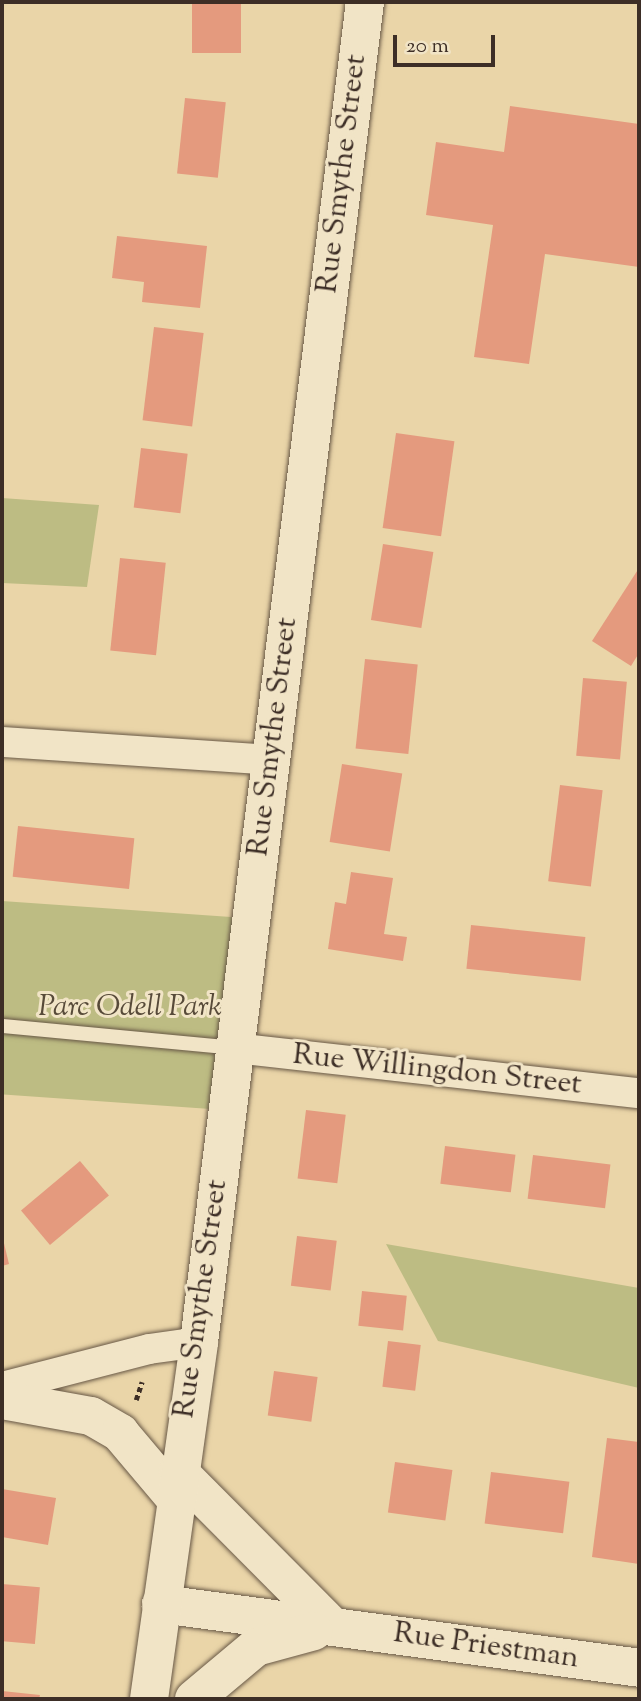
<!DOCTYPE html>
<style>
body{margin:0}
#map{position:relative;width:641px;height:1701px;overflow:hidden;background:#ead5a8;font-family:"Sorts Mill Goudy",serif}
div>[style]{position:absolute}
.green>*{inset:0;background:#bdbc83;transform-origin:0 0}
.building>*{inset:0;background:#e49a7e;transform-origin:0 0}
.path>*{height:4.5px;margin-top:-2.25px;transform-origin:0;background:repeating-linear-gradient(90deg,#3d2e26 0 5px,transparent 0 8.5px)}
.roads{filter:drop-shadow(0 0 2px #685846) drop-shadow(0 0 2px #685846)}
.lane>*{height:14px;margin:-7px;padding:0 7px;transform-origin:7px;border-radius:7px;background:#f1e4c6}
.street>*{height:30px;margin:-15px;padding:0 15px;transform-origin:15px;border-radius:15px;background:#f1e4c6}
.secondary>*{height:38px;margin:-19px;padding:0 19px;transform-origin:19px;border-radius:19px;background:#f1e4c6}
span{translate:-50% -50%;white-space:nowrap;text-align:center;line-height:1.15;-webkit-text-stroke:6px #f1e4c6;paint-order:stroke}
.street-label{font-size:30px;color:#3d2e26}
.park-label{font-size:30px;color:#574a39;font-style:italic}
.frame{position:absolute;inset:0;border:4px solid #3d2e26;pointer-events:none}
.scale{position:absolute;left:393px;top:35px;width:102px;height:32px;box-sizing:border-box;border:4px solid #3d2e26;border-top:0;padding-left:9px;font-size:21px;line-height:24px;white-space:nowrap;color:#3d2e26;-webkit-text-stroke:5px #f1e4c6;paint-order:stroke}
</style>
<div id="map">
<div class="green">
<div style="clip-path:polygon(2px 498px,99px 505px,87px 587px,2px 583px)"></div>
<div style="left:2px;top:901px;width:251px;height:193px;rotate:4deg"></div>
<div style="clip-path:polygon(386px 1244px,639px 1288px,639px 1388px,438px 1341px)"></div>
</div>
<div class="building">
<div style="left:192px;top:2px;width:49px;height:51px"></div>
<div style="left:185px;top:98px;width:41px;height:76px;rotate:6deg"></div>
<div style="clip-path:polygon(510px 106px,639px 124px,639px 267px,545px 254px,529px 364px,474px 357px,493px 225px,426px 215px,436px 142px,504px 152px)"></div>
<div style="clip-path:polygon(117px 236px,207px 246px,200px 308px,142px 302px,144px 282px,112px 278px)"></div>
<div style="left:154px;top:327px;width:50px;height:94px;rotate:7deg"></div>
<div style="left:396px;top:433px;width:59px;height:96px;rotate:8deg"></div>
<div style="left:141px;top:448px;width:47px;height:60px;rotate:7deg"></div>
<div style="left:383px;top:544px;width:51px;height:77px;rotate:9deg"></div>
<div style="left:120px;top:558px;width:46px;height:93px;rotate:6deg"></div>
<div style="clip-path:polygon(639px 568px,639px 653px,631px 666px,592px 641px)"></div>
<div style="left:365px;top:659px;width:53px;height:90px;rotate:6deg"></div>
<div style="left:583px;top:678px;width:44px;height:78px;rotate:5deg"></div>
<div style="left:342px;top:764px;width:61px;height:79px;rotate:9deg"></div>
<div style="left:560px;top:785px;width:43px;height:97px;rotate:7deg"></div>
<div style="left:18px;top:826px;width:117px;height:51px;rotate:6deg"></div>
<div style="clip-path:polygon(351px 872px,393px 878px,384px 934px,407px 937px,403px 961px,328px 949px,335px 902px,346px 904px)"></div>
<div style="left:471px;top:925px;width:115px;height:44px;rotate:6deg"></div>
<div style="left:306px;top:1110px;width:40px;height:69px;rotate:7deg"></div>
<div style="left:445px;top:1146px;width:71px;height:38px;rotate:7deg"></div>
<div style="left:533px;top:1155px;width:78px;height:44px;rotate:7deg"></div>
<div style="left:80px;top:1161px;width:45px;height:77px;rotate:50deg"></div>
<div style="clip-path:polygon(2px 1235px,9px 1264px,2px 1266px)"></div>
<div style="left:297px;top:1236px;width:40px;height:50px;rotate:7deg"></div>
<div style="left:362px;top:1291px;width:45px;height:35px;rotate:6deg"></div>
<div style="left:388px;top:1341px;width:33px;height:46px;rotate:7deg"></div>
<div style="left:274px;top:1371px;width:44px;height:45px;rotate:8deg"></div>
<div style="clip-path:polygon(607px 1438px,639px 1442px,639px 1564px,592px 1557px)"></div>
<div style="left:395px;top:1462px;width:58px;height:51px;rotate:8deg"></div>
<div style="left:491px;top:1472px;width:79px;height:52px;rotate:7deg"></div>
<div style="clip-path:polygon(2px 1489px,56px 1498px,48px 1545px,2px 1537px)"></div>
<div style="left:2px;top:1584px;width:38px;height:57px;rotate:5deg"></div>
<div style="clip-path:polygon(2px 1691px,40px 1695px,39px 1699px,2px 1699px)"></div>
</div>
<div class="path">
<div style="left:136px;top:1400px;width:19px;rotate:-72deg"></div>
</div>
<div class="roads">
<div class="lane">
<div style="left:2px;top:1026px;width:233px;rotate:5.4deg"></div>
</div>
<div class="street">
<div style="left:2px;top:742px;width:270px;rotate:3.8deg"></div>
<div style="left:235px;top:1048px;width:406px;rotate:6.4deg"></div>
<div style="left:2px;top:1387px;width:152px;rotate:-14.5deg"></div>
<div style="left:149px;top:1349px;width:50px;rotate:-8deg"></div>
</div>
<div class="secondary">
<div style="left:2px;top:1400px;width:90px;rotate:10.2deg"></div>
<div style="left:91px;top:1416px;width:34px;rotate:30deg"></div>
<div style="left:120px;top:1433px;width:84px;rotate:49.8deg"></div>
<div style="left:178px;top:1471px;width:218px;rotate:45.2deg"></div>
<div style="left:161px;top:1604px;width:482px;rotate:7.6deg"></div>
<div style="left:149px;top:1699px;width:360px;rotate:-82deg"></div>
<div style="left:199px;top:1342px;width:1350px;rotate:-82.94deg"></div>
<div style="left:194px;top:1699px;width:81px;rotate:-40deg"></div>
<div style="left:256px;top:1647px;width:60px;rotate:-15.4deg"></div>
</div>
</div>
<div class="street-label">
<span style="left:343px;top:174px;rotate:-83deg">Rue Smythe Street</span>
<span style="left:274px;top:737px;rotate:-83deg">Rue Smythe Street</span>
<span style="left:437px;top:1071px;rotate:6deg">Rue Willingdon Street</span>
<span style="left:202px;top:1299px;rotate:-82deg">Rue Smythe Street</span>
<span style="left:486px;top:1647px;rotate:8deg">Rue Priestman</span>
</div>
<div class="park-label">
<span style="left:130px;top:1008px">Parc Odell Park</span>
</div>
<div class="frame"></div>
<div class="scale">20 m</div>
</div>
